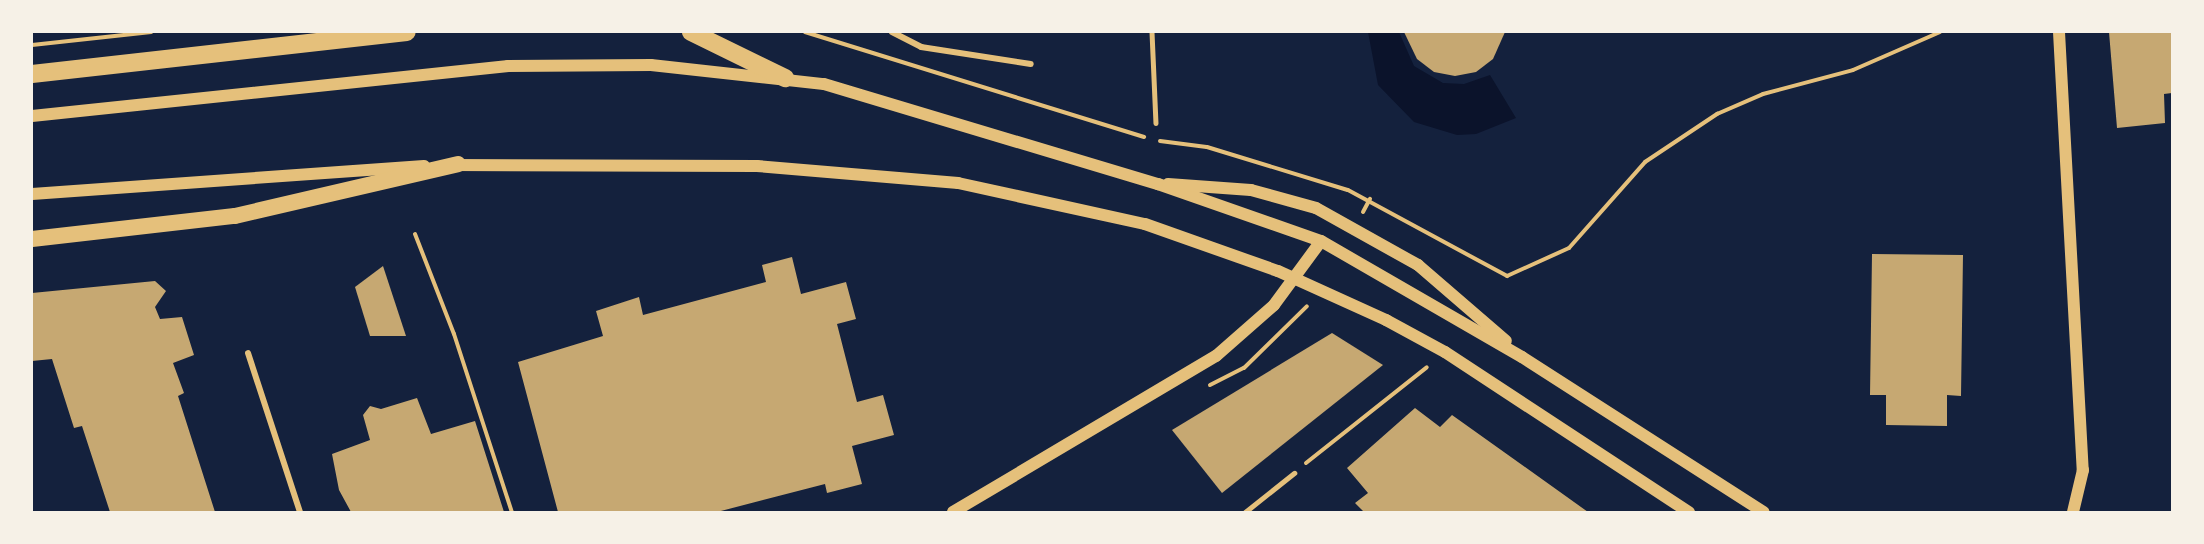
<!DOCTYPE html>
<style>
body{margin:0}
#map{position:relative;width:2204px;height:544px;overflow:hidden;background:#14213d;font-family:Karla,sans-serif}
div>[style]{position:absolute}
.water>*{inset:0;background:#0b132b}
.building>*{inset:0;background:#c6a872}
.path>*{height:4px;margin:-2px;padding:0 2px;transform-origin:2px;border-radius:2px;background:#e5c07b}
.service>*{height:4.5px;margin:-2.25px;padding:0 2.25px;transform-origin:2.25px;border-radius:2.25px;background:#e5c07b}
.pedestrian>*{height:5px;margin:-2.5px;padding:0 2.5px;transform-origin:2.5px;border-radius:2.5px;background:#e5c07b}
.minor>*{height:6px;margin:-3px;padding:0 3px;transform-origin:3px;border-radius:3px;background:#e5c07b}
.secondary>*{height:12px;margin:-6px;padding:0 6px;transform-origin:6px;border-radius:6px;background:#e5c07b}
.trunk>*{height:16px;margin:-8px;padding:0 8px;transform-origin:8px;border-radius:8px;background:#e5c07b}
.motorway>*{height:18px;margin:-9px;padding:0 9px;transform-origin:9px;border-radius:9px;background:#e5c07b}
span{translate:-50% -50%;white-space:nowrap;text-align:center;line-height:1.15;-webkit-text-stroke:4.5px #f6f1e7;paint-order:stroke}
.frame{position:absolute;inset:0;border:33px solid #f6f1e7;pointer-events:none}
</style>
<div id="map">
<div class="water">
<div style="clip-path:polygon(1368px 32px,1399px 32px,1414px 66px,1443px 83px,1464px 84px,1490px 75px,1516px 118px,1476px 134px,1457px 135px,1414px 122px,1378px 85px)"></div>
</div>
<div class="building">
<div style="clip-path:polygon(1404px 32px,1505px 32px,1493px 59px,1476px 72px,1455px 76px,1434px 72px,1417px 59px)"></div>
<div style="clip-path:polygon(2109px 32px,2172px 32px,2172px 93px,2164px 94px,2165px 123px,2117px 128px)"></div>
<div style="clip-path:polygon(1872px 254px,1963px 255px,1961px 396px,1947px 395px,1947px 426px,1886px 425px,1886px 395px,1870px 395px)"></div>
<div style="clip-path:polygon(792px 257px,801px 294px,846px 282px,856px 319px,837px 324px,857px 402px,883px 395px,894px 435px,852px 446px,862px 484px,827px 493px,825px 484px,717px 512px,558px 512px,518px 362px,603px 336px,596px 311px,639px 297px,643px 315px,766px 282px,762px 265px)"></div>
<div style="clip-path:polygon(383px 266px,406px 336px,370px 336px,355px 287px)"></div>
<div style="clip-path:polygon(155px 281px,166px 291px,155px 307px,160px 319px,182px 317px,194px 355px,173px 363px,184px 393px,178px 396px,215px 512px,110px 512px,82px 426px,74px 428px,52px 359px,32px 361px,32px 293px)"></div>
<div style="clip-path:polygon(1332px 333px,1383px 365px,1222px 493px,1172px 430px)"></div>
<div style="clip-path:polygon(417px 398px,431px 434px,475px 421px,504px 512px,351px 512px,339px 490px,332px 454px,370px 440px,363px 415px,370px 406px,381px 409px)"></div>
<div style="clip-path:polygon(1415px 408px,1440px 427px,1452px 415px,1588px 512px,1364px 512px,1355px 503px,1368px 493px,1347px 468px)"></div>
</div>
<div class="path">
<div style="left:805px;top:32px;width:355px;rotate:17.2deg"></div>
<div style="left:32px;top:45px;width:120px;rotate:-6.2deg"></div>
<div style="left:1160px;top:141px;width:47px;rotate:7.3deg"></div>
<div style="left:1207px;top:147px;width:147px;rotate:17deg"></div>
<div style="left:1348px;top:190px;width:181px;rotate:28.4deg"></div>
<div style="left:1507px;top:276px;width:68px;rotate:-24.3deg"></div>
<div style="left:1569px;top:248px;width:115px;rotate:-48.5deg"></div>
<div style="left:1645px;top:162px;width:87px;rotate:-33.7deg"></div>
<div style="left:1717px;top:114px;width:50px;rotate:-23.5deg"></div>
<div style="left:1763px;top:94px;width:93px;rotate:-14.9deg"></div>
<div style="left:1853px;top:70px;width:95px;rotate:-23.6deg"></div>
<div style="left:1363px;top:212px;width:15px;rotate:-62deg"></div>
<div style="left:415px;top:234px;width:107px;rotate:68.7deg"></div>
<div style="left:454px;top:334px;width:187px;rotate:72deg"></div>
<div style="left:1210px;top:385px;width:38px;rotate:-27deg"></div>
<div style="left:1244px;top:368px;width:88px;rotate:-44.5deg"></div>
<div style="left:1306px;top:463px;width:154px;rotate:-38.4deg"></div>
</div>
<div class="service">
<div style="left:1152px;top:32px;width:91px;rotate:87.5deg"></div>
</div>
<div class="pedestrian">
<div style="left:1245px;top:512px;width:63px;rotate:-38.5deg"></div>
</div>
<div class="minor">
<div style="left:892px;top:32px;width:33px;rotate:27deg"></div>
<div style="left:921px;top:47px;width:111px;rotate:8.8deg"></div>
<div style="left:248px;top:353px;width:167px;rotate:71.9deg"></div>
</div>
<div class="secondary">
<div style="left:2059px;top:32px;width:439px;rotate:86.9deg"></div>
<div style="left:2083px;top:470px;width:43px;rotate:103.4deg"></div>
<div style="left:32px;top:116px;width:479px;rotate:-6deg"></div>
<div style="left:508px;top:66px;width:143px;rotate:-0.4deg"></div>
<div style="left:651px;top:65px;width:174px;rotate:6.3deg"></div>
<div style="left:824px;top:84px;width:349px;rotate:16.7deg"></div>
<div style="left:1158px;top:184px;width:173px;rotate:19.3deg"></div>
<div style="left:1321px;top:241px;width:232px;rotate:30deg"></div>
<div style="left:1522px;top:357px;width:287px;rotate:32.7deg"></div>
<div style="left:450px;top:165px;width:307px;rotate:0.2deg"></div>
<div style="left:757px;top:166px;width:202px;rotate:4.8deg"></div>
<div style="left:958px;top:183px;width:191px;rotate:12.4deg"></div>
<div style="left:1145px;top:224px;width:141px;rotate:19.5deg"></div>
<div style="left:1278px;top:271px;width:119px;rotate:24.4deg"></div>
<div style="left:1386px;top:320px;width:67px;rotate:28.5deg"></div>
<div style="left:1445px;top:352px;width:292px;rotate:33.3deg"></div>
<div style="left:1168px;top:184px;width:83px;rotate:4.1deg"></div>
<div style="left:1251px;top:190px;width:67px;rotate:15.5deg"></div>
<div style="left:1316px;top:208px;width:117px;rotate:29.2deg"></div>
<div style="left:1418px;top:265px;width:116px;rotate:40.8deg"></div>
<div style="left:32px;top:194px;width:393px;rotate:-4.1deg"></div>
<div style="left:953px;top:512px;width:306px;rotate:-30.7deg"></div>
<div style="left:1216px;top:356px;width:77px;rotate:-41.3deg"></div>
<div style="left:1274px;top:305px;width:79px;rotate:-53.7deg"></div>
</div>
<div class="trunk">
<div style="left:32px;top:239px;width:204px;rotate:-6.5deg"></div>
<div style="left:235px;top:216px;width:229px;rotate:-13.1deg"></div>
</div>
<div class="motorway">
<div style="left:691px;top:32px;width:105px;rotate:26.1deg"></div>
<div style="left:32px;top:74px;width:377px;rotate:-6.4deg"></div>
</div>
<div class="frame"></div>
</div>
